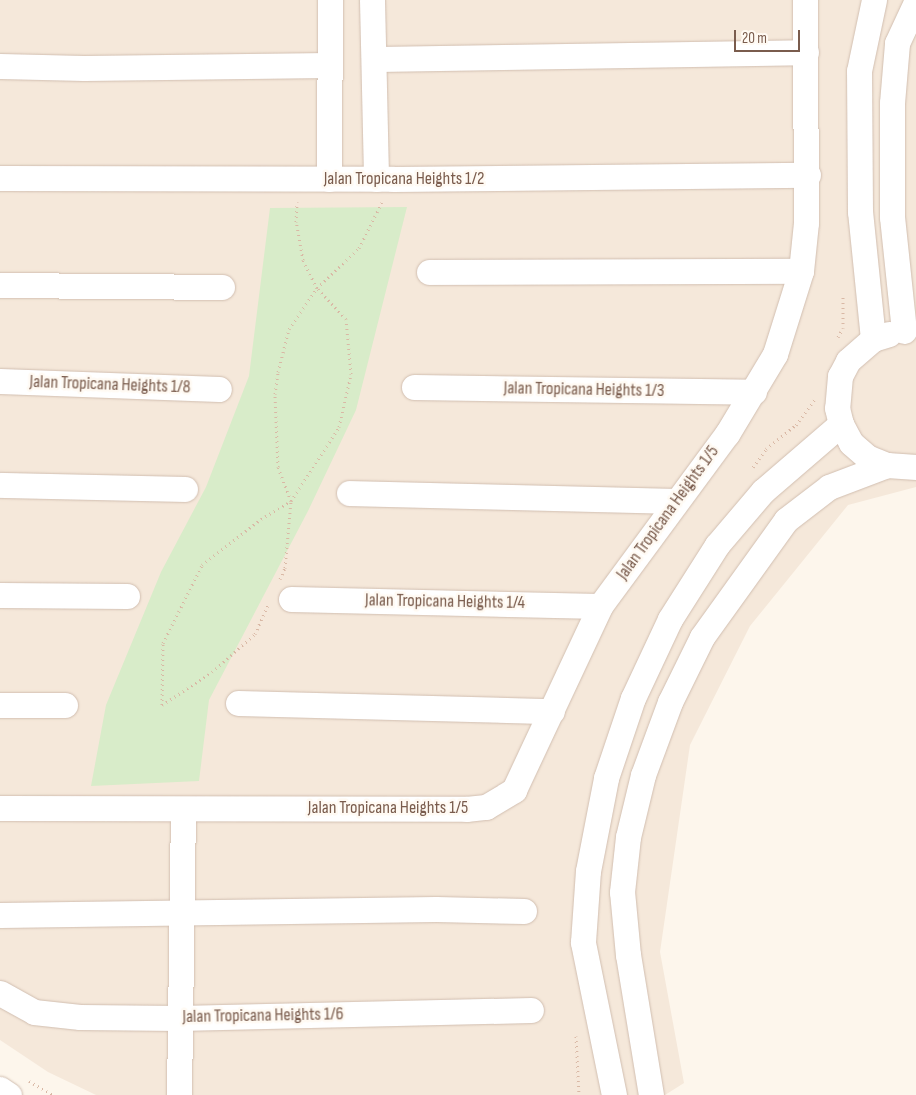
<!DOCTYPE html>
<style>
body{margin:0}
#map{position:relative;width:916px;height:1095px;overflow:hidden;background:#fdf6ec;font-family:"Sofia Sans Condensed",sans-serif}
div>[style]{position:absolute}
.residential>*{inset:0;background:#f5e8da}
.green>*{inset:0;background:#d8ecc9}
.path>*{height:3px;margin-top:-1.5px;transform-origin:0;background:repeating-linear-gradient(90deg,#d9b8a5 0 1px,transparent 0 5px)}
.roads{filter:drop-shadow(0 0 1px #d1beb0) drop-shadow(0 0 1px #d1beb0)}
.minor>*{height:25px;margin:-12.5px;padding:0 12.5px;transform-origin:12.5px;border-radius:12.5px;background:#fff}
span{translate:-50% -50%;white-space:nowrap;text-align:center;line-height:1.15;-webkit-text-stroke:5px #fffaf3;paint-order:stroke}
.street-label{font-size:18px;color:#7a5c4d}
.scale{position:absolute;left:734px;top:30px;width:66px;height:22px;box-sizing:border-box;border:2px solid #7a5c4d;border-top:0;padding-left:6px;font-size:15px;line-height:18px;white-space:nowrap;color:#7a5c4d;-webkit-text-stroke:4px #fffaf3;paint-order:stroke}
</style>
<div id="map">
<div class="residential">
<div style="clip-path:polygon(0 0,916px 0,916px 487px,848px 505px,750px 626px,690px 745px,660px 952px,684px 1083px,665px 1095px,96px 1095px,48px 1072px,0 1040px)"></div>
</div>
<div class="green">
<div style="clip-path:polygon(407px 207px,356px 410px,308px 511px,209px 700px,199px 781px,91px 786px,106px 705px,161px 572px,206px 487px,249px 376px,270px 208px)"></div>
</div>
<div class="path">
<div style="left:838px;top:337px;width:10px;rotate:-61deg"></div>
<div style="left:843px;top:328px;width:31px;rotate:-90deg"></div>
<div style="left:753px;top:467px;width:22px;rotate:-54deg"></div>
<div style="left:766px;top:449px;width:38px;rotate:-39deg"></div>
<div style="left:796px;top:425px;width:31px;rotate:-54deg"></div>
<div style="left:280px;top:579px;width:12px;rotate:-66deg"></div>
<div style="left:285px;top:568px;width:67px;rotate:-84.9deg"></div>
<div style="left:291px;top:501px;width:36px;rotate:-111deg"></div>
<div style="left:278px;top:467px;width:73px;rotate:-92.4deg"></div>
<div style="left:275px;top:394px;width:22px;rotate:-82deg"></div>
<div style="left:278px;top:372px;width:44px;rotate:-75.7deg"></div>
<div style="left:289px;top:329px;width:50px;rotate:-55.7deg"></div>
<div style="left:317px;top:288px;width:58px;rotate:-43.6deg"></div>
<div style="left:359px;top:248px;width:51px;rotate:-63.4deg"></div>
<div style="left:162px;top:705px;width:60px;rotate:-33.4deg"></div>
<div style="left:212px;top:672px;width:57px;rotate:-41.5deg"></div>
<div style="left:255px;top:634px;width:32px;rotate:-66deg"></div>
<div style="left:162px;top:705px;width:62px;rotate:-89.1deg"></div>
<div style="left:163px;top:643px;width:87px;rotate:-63.4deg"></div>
<div style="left:202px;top:565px;width:75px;rotate:-37.9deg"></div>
<div style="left:261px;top:519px;width:35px;rotate:-31deg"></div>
<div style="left:291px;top:501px;width:88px;rotate:-57deg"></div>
<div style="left:339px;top:427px;width:54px;rotate:-77.2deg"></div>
<div style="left:351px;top:374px;width:55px;rotate:-95.2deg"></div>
<div style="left:346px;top:319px;width:42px;rotate:-133.1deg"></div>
<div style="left:317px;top:288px;width:31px;rotate:-117deg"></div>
<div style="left:303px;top:260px;width:39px;rotate:-100deg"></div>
<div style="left:296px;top:222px;width:20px;rotate:-87deg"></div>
<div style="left:576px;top:1036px;width:59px;rotate:87.1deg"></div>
<div style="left:29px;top:1081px;width:28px;rotate:30deg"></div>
</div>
<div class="roads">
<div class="minor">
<div style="left:372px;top:0;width:179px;rotate:88.7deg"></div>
<div style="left:374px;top:59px;width:432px;rotate:-0.9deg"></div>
<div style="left:0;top:66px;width:84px;rotate:1.4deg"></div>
<div style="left:84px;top:68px;width:245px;rotate:-0.7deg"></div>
<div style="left:0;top:178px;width:393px;rotate:0.1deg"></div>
<div style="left:393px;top:179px;width:415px;rotate:-0.6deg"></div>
<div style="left:329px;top:179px;width:179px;rotate:-89.7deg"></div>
<div style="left:429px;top:272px;width:372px;rotate:-0.2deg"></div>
<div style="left:0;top:285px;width:222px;rotate:0.5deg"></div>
<div style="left:904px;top:331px;width:115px;rotate:-96deg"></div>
<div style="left:892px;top:217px;width:114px;rotate:-90deg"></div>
<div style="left:892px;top:103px;width:60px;rotate:-85.2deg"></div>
<div style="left:897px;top:43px;width:45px;rotate:-65.1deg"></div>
<div style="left:889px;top:334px;width:17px;rotate:163deg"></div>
<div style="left:873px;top:339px;width:33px;rotate:139deg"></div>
<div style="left:848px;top:361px;width:17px;rotate:118deg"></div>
<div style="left:840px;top:376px;width:32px;rotate:95deg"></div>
<div style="left:837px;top:408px;width:16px;rotate:76deg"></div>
<div style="left:841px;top:424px;width:21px;rotate:62deg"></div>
<div style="left:851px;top:443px;width:21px;rotate:41deg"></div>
<div style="left:867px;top:457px;width:22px;rotate:22deg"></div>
<div style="left:887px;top:465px;width:29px;rotate:4deg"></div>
<div style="left:873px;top:339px;width:128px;rotate:-95.8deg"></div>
<div style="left:860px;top:212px;width:141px;rotate:-90.4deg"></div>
<div style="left:859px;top:71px;width:73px;rotate:-78.1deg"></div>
<div style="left:0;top:381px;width:219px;rotate:2.1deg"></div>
<div style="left:414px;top:387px;width:340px;rotate:0.8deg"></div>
<div style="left:0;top:485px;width:185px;rotate:1.2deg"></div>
<div style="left:349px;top:493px;width:326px;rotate:1.4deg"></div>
<div style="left:0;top:595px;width:127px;rotate:0.5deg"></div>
<div style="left:291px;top:599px;width:309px;rotate:1.3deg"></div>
<div style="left:238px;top:703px;width:314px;rotate:1.5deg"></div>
<div style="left:0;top:705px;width:65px"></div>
<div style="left:0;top:808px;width:466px;rotate:0.1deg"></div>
<div style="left:466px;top:809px;width:20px;rotate:-6deg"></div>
<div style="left:486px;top:807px;width:33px;rotate:-31deg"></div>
<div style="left:514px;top:790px;width:203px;rotate:-64.9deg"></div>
<div style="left:600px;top:606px;width:214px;rotate:-53.6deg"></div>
<div style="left:727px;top:434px;width:93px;rotate:-59deg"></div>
<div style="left:775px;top:354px;width:87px;rotate:-72.6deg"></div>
<div style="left:801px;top:271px;width:48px;rotate:-84.1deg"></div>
<div style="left:806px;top:223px;width:223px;rotate:-90.3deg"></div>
<div style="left:0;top:915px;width:436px;rotate:-0.8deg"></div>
<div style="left:436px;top:909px;width:88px;rotate:1.3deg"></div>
<div style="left:0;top:993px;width:39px;rotate:29deg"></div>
<div style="left:34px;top:1012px;width:46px;rotate:6.2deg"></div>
<div style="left:80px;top:1017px;width:99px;rotate:0.6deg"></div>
<div style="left:179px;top:1018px;width:352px;rotate:-1.3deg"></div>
<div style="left:0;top:1089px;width:11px;rotate:34deg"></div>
<div style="left:179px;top:1095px;width:286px;rotate:-89.2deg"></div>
<div style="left:614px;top:1095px;width:156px;rotate:-101.5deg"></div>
<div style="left:583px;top:942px;width:71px;rotate:-86deg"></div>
<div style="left:588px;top:871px;width:95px;rotate:-79deg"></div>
<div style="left:606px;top:778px;width:84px;rotate:-71.4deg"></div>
<div style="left:633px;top:698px;width:87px;rotate:-64.9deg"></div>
<div style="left:670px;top:619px;width:88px;rotate:-57.6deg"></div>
<div style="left:717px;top:545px;width:71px;rotate:-49.6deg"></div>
<div style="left:763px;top:491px;width:103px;rotate:-40.7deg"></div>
<div style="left:651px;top:1095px;width:142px;rotate:-99.3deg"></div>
<div style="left:628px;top:955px;width:63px;rotate:-95.4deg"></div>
<div style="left:622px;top:892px;width:55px;rotate:-83.8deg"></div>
<div style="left:628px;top:837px;width:64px;rotate:-76.4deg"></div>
<div style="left:643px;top:775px;width:78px;rotate:-69.7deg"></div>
<div style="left:670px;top:702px;width:72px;rotate:-63.8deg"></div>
<div style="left:702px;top:637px;width:144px;rotate:-54.3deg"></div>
<div style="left:786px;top:520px;width:54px;rotate:-37.5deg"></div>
<div style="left:829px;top:487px;width:62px;rotate:-20.8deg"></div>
</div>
</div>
<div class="street-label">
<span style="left:404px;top:179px">Jalan Tropicana Heights 1/2</span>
<span style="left:110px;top:385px;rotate:2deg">Jalan Tropicana Heights 1/8</span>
<span style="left:584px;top:390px;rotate:1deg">Jalan Tropicana Heights 1/3</span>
<span style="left:668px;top:513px;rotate:-54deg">Jalan Tropicana Heights 1/5</span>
<span style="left:445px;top:602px;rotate:1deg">Jalan Tropicana Heights 1/4</span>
<span style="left:388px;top:808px">Jalan Tropicana Heights 1/5</span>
<span style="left:263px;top:1016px;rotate:-1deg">Jalan Tropicana Heights 1/6</span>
</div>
<div class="scale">20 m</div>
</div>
